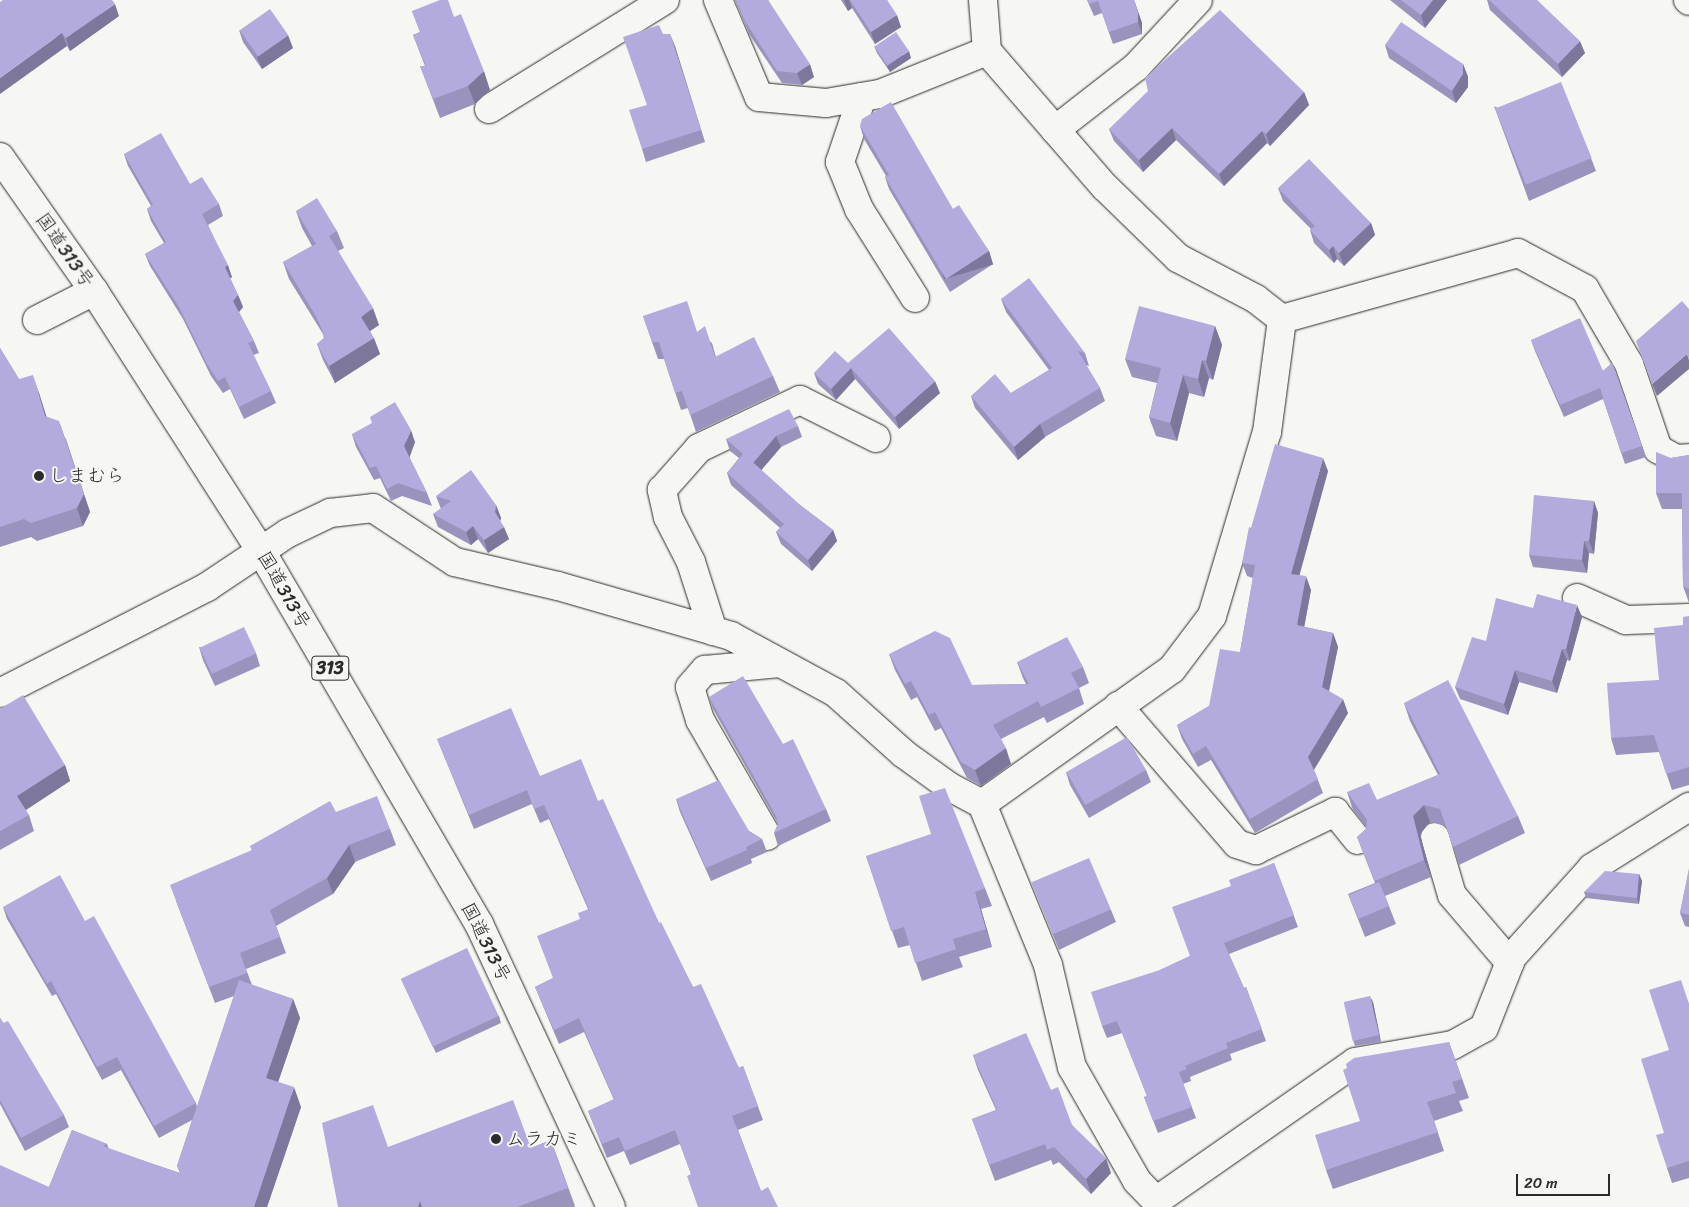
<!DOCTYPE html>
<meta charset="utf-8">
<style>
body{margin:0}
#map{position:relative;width:1689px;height:1207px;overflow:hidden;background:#f6f6f2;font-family:Sriracha,"Klee One",sans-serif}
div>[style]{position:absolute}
.roads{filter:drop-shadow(0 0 1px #2b2b2b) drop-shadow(0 0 1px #2b2b2b)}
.minor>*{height:28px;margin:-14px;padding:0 14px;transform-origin:14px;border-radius:14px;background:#f6f6f2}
.highway>*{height:28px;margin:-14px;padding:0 14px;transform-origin:14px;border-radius:14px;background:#f6f6f2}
.wall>*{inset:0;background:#9a93be}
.shaded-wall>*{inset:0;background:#7d789b;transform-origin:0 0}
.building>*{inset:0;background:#b3abdd;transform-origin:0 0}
.dots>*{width:14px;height:14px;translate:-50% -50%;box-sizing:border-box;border:2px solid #f6f6f2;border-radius:50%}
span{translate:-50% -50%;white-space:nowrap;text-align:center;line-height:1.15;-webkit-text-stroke:4px #f6f6f2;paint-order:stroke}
.shield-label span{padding:1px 4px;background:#f6f6f2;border:1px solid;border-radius:4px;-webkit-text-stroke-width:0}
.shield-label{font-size:18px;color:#2b2b2b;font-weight:700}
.street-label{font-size:19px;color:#2b2b2b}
.poi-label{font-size:19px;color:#2b2b2b}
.left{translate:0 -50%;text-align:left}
.scale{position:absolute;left:1516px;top:1174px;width:94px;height:22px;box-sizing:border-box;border:2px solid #2b2b2b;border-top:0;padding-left:6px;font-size:15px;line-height:18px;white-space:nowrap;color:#2b2b2b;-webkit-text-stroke:4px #f6f6f2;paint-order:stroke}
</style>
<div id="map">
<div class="roads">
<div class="minor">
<div style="left:718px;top:0;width:105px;rotate:67.1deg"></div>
<div style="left:759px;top:97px;width:67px;rotate:5.1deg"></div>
<div style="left:826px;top:103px;width:55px;rotate:-9.5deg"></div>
<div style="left:880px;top:94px;width:115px;rotate:-21.9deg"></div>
<div style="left:983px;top:0;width:51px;rotate:85.5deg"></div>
<div style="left:987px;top:51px;width:180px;rotate:49.1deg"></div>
<div style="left:1105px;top:187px;width:102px;rotate:44.2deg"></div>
<div style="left:1178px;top:258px;width:88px;rotate:27.7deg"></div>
<div style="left:1256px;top:299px;width:33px;rotate:38deg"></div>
<div style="left:1688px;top:0;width:1px;rotate:45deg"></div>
<div style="left:862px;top:97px;width:69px;rotate:108.7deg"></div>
<div style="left:840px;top:162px;width:51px;rotate:68deg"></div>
<div style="left:859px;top:209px;width:105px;rotate:57.8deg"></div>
<div style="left:489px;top:109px;width:207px;rotate:-31.8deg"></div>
<div style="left:1055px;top:130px;width:103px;rotate:-37.9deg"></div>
<div style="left:1136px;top:67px;width:91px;rotate:-47.2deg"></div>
<div style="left:1282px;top:319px;width:245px;rotate:-15.6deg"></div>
<div style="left:1518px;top:253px;width:76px;rotate:28.2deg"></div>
<div style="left:1585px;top:289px;width:87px;rotate:59.6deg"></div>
<div style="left:1629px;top:364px;width:90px;rotate:71.2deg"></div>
<div style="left:1658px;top:449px;width:21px;rotate:29deg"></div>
<div style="left:1676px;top:459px;width:13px;rotate:-4deg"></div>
<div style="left:37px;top:320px;width:64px;rotate:-27deg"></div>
<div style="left:1577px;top:598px;width:54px;rotate:24.2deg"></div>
<div style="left:1626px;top:620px;width:63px;rotate:-1.8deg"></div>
<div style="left:713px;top:631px;width:72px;rotate:-107.7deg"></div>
<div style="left:691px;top:562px;width:51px;rotate:-117.1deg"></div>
<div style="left:668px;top:517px;width:28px;rotate:-103deg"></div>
<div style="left:662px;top:490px;width:56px;rotate:-48.6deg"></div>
<div style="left:699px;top:448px;width:112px;rotate:-25.4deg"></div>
<div style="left:800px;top:400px;width:85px;rotate:26.6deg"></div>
<div style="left:0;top:693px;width:233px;rotate:-27.1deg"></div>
<div style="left:207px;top:587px;width:97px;rotate:-33.7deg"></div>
<div style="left:288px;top:533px;width:47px;rotate:-25.5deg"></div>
<div style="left:330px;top:513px;width:43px;rotate:-6.6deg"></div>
<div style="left:373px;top:508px;width:98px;rotate:33.4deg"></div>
<div style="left:455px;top:562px;width:106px;rotate:13.1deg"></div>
<div style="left:558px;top:586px;width:180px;rotate:16.1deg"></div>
<div style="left:731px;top:636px;width:119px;rotate:28.5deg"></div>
<div style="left:836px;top:693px;width:91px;rotate:41.9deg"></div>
<div style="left:904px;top:754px;width:57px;rotate:35.7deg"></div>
<div style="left:950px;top:787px;width:36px;rotate:28deg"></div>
<div style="left:982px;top:804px;width:174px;rotate:67.7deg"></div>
<div style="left:1048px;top:965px;width:105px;rotate:76.8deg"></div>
<div style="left:1072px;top:1067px;width:131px;rotate:60.3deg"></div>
<div style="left:1137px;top:1181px;width:28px;rotate:46deg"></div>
<div style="left:1156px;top:1201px;width:243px;rotate:-34.9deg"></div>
<div style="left:1355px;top:1062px;width:99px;rotate:-9.8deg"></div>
<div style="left:1453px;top:1045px;width:35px;rotate:-29deg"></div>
<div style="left:1484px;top:1028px;width:76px;rotate:-68.5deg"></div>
<div style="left:1512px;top:957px;width:120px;rotate:-48deg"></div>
<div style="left:1592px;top:868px;width:115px;rotate:-32.2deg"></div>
<div style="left:1118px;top:706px;width:182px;rotate:49.2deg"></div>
<div style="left:1237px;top:844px;width:20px;rotate:18deg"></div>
<div style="left:1256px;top:850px;width:88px;rotate:-25.7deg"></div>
<div style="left:1335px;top:812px;width:36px;rotate:51deg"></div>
<div style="left:982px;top:804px;width:233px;rotate:-35.4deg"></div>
<div style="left:1172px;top:669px;width:66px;rotate:-53deg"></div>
<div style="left:1212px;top:616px;width:192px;rotate:-73.4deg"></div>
<div style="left:1267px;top:432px;width:114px;rotate:-82.4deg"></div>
<div style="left:767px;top:836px;width:134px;rotate:-120deg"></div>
<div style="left:700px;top:720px;width:34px;rotate:-107deg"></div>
<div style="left:690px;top:687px;width:23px;rotate:-49deg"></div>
<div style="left:705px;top:670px;width:75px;rotate:-5.3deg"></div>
<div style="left:1435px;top:837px;width:60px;rotate:73.7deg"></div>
<div style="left:1452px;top:895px;width:89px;rotate:49.5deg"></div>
</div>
<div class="highway">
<div style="left:0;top:157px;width:164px;rotate:55deg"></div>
<div style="left:94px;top:291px;width:309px;rotate:57.3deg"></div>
<div style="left:261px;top:551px;width:432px;rotate:59.7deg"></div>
<div style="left:479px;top:924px;width:312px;rotate:65deg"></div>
</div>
</div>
<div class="wall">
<div style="clip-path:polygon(735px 0,768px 0,814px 77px,802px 85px,782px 83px,749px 34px)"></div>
<div style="clip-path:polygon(841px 0,887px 0,901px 27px,875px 44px,852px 8px,848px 11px)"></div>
<div style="clip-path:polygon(1087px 0,1134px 0,1142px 23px,1142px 34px,1113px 44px,1102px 13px,1094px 16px)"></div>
<div style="clip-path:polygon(1390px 0,1447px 0,1425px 28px)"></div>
<div style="clip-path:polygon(1487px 0,1537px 0,1585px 53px,1562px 77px,1490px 10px)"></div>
<div style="clip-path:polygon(0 2px,119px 16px,70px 51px,67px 46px)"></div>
<div style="clip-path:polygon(412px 11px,454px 17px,490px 90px,475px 104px,440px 118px,420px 66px,425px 66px,413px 35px,420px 32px)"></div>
<div style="clip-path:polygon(239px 30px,293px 48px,262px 69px,243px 42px)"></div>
<div style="clip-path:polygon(663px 34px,670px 34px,705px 142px,646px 162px,642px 149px,647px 105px)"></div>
<div style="clip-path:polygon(1385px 45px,1463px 64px,1468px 77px,1468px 87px,1456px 103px,1389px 58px)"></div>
<div style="clip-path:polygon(874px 46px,911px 58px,890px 72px,877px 53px)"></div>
<div style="clip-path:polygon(1304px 92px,1309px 105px,1270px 146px,1267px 143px,1224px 186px,1176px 140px,1143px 172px,1114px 141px,1109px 129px)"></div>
<div style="clip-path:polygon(1494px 106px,1591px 158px,1596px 171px,1529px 201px)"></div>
<div style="clip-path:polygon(860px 126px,953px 209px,989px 251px,993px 264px,950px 292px,889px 189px,885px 177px,886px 176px,864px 139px)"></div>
<div style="clip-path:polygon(124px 154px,190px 184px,219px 204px,223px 216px,208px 225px,232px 277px,230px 278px,238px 295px,243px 307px,239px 312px,254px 341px,259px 353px,253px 355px,271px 391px,276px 403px,244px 419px,230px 389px,223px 393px,211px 376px,183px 319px,150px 266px,145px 254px,164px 243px,151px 221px,147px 209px,151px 206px,128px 166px)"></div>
<div style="clip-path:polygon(1278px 188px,1371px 223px,1375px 235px,1344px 266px,1337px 259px,1334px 263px,1314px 243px,1310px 230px,1311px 229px,1283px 201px)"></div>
<div style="clip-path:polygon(296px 211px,337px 231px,344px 248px,338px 251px,379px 325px,370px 331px,380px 354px,335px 383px,323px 360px,317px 344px,324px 338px,323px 334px,289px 279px,283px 262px,312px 246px,302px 228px)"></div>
<div style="clip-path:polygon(1001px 299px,1085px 353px,1089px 366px,1086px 365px,1100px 388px,1105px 401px,1045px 437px,1018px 460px,975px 408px,971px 396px,1011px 393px,1049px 370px,1006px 312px)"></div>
<div style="clip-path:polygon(643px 316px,698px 332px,712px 343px,716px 357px,773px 376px,780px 392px,696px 432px,688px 408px,681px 410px,664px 359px,658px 359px)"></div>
<div style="clip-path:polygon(1215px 326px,1222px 345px,1213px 380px,1209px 378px,1204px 397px,1189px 393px,1177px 441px,1156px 436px,1149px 417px,1157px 383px,1132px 377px,1125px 359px)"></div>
<div style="clip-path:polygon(1531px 340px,1603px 371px,1612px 363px,1646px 457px,1625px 464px,1603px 399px,1564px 417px,1535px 351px)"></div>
<div style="clip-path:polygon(0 348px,19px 379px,39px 393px,46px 416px,66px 439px,90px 512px,83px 526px,37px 541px,31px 537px,0 547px)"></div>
<div style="clip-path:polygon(848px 363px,940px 393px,899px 429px,855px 379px,836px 400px,818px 384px,814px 373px)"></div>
<div style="clip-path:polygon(798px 426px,802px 437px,781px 447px,761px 470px,800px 505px,833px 530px,837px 541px,812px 571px,781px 544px,776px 532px,780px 528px,731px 485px,727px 473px,739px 458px,730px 451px,726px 439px)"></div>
<div style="clip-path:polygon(352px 434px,415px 442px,409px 457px,427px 493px,432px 506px,402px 496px,391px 501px,380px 478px,374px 480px,356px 447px)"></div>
<div style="clip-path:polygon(1689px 455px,1689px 603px,1683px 586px,1682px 509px,1662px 509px,1656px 493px,1671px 458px)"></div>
<div style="clip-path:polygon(1328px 471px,1299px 575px,1311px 590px,1304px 627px,1333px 633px,1338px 647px,1329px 691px,1348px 713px,1314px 770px,1323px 793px,1255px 833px,1211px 760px,1198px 767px,1182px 739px,1177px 725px,1209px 706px,1240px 652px,1253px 578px,1247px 576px,1242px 563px,1251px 528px)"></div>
<div style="clip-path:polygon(436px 496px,496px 505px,501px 518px,500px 521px,509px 539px,488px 553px,478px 539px,471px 545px,438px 527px,433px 514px,441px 509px)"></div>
<div style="clip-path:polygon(1594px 501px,1598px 513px,1594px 554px,1589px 553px,1587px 573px,1533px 567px,1529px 555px)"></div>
<div style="clip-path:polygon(1533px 608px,1582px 617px,1570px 661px,1567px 660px,1557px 693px,1519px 682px,1508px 715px,1460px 699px,1455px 687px,1486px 641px)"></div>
<div style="clip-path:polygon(1689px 616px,1689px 785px,1672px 790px,1659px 752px,1616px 755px,1611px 738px,1659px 680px,1683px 625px)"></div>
<div style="clip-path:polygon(199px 647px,256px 653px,260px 666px,215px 686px,203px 660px)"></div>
<div style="clip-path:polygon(889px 654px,972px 685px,1026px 684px,1023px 678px,1017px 662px,1083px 667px,1089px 683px,1079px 688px,1084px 704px,1047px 723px,1044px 717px,1001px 739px,1011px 764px,981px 786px,967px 778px,941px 728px,935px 731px,917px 697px,911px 700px,895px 670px)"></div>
<div style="clip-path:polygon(709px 697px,783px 744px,826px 809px,831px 821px,778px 846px,774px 833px,778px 824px,713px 709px)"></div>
<div style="clip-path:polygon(1404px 703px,1518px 816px,1525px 833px,1459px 865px,1446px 826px,1430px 822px,1420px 834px,1431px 877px,1385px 896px,1396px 924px,1365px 937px,1348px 894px,1375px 883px,1357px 837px,1366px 829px,1366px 827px,1353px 810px,1347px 792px,1377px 800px,1438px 775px,1410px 721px)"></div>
<div style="clip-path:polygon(0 709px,65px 765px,70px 781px,25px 810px,29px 815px,34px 831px,0 850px)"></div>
<div style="clip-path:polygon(437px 739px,540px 776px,598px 801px,659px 923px,693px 987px,739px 1068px,743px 1066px,763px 1120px,738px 1130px,761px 1191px,778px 1207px,691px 1174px,680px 1144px,630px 1165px,624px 1151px,607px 1158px,588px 1111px,614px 1100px,584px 1032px,559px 1044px,535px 987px,553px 978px,580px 919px,588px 909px,549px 819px,540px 823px,532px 804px,474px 829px)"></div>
<div style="clip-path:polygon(1146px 770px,1151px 782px,1089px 818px,1070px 785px,1066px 772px)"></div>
<div style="clip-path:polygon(676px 799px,749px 831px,762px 839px,767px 852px,751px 859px,752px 863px,711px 881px,680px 812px)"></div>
<div style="clip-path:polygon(336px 812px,390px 829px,396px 845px,355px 862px,333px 894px,276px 926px,286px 953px,246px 969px,252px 985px,293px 999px,300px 1018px,278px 1082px,301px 1107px,267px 1207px,49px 1187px,72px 1130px,107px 1144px,109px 1149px,180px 1173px,177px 1166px,192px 1120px,159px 1138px,121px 1070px,102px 1080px,56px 994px,52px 996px,7px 919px,3px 907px,85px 921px,196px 1103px,197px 1107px,234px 996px,215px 1003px,176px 901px,252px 850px,250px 846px)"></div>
<div style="clip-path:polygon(866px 856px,985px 888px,992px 906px,981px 909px,992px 947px,959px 957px,963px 967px,922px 981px,910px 945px,898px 948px)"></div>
<div style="clip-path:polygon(1274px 863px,1298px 927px,1229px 954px,1244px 988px,1246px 987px,1266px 1041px,1230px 1054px,1232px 1060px,1190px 1077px,1191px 1081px,1183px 1084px,1196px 1118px,1158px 1133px,1144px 1097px,1147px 1096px,1122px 1033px,1107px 1038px,1102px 1026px,1160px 970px,1190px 956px,1231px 886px)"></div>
<div style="clip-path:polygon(1689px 869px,1689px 927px,1685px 926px,1680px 913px)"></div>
<div style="clip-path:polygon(1639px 874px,1642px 881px,1639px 904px,1586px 898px,1584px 892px)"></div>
<div style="clip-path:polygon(1033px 886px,1111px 910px,1116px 922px,1059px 950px)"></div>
<div style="clip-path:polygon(401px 979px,499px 1016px,501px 1023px,436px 1053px)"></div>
<div style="clip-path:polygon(1373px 1002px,1381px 1042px,1355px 1046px,1353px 1040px)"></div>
<div style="clip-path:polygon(1689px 1002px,1689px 1178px,1672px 1183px,1667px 1168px,1664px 1133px,1669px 1050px)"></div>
<div style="clip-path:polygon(0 1018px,64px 1115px,69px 1127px,25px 1151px,0 1104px)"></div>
<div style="clip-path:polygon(1449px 1042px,1469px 1098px,1459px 1101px,1463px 1111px,1434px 1121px,1444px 1151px,1333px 1189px,1326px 1170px,1360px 1121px)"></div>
<div style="clip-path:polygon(973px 1055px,1051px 1090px,1072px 1125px,1111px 1173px,1091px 1194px,1059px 1162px,1053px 1165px,1051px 1160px,995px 1181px,972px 1119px,996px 1110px,978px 1070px)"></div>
<div style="clip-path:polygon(551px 1140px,575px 1206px,574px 1207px,338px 1207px,388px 1147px,531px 1148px)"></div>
</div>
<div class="shaded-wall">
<div style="clip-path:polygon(844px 0,849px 0,852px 8px,848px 11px)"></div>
<div style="clip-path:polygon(1134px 0,1142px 23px,1142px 34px,1138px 22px)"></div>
<div style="clip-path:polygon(1433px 0,1447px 0,1425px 28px,1421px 15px)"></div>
<div style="clip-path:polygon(115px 4px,119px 16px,70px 51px,66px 38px)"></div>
<div style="clip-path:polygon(897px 15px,901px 27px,875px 44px,871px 32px)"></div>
<div style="clip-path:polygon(62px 33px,67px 46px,0 94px,0 78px)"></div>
<div style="clip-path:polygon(670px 34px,675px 46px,705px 142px,701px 130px)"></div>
<div style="clip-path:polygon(288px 35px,293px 48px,262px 69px,257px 57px)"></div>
<div style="clip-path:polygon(1580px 41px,1585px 53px,1562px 77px,1558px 64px)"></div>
<div style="clip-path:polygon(909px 51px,911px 58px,890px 72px,887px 66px)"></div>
<div style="clip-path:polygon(810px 64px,814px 77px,802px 85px,797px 73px)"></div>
<div style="clip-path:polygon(1463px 64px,1468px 77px,1468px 87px,1456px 103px,1452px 91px)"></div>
<div style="clip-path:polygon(484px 71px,490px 90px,475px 104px,468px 86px)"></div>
<div style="clip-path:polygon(1304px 92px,1309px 105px,1270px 146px,1266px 134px)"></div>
<div style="clip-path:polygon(1172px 128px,1176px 140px,1143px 172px,1139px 160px)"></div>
<div style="clip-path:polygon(1262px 131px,1267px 143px,1224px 186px,1219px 174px)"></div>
<div style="clip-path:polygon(1371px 223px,1375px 235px,1344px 266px,1339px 253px)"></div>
<div style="clip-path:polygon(1333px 246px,1337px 259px,1334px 263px,1329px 250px)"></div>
<div style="left:989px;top:251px;width:14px;height:51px;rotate:73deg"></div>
<div style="left:228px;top:265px;width:13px;height:4px;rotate:72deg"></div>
<div style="clip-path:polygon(238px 295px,243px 307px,238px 313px,233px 301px)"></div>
<div style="clip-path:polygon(373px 308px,379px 325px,367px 333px,361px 317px)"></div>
<div style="clip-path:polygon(1215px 326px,1222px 345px,1213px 380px,1206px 361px)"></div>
<div style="clip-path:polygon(374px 338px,380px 354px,335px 383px,329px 366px)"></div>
<div style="clip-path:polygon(1687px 354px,1689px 360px,1689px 369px,1657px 396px,1652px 384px)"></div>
<div style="clip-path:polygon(1202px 360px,1209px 378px,1204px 397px,1198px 379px)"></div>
<div style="clip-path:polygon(851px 368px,855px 379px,836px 400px,831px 389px)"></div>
<div style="clip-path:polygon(33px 375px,39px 393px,52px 434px,45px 416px)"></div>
<div style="clip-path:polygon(1183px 375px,1189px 393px,1177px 441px,1170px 423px)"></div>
<div style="clip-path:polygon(935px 381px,940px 393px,899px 429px,895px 417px)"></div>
<div style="clip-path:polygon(59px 421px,90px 512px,83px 526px,77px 508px)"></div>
<div style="clip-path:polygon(1040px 424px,1045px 437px,1018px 460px,1014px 447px)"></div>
<div style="clip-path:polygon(411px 430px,415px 442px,409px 459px,404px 446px)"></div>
<div style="clip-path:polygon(776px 436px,781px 447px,758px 474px,753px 463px)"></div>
<div style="clip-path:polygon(1323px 458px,1328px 471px,1296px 588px,1291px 574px)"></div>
<div style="clip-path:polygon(1594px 501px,1598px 513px,1594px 554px,1589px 541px)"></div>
<div style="clip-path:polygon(496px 505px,501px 518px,499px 525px,495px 512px)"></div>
<div style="clip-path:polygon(473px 526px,478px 539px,471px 545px,466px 532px)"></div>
<div style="clip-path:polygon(504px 527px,509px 539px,488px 553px,484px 540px)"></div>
<div style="clip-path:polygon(833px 530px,837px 541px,812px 571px,808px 560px)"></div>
<div style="clip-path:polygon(1584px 541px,1589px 553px,1587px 573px,1582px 560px)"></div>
<div style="clip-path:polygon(1306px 576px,1311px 590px,1302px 639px,1297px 625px)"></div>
<div style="clip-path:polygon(1577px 605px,1582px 617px,1570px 661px,1566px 649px)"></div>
<div style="clip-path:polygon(1333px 633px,1338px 647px,1327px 700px,1322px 687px)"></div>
<div style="clip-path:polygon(1562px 649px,1567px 660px,1557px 693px,1552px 681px)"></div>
<div style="clip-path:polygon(1515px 670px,1519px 682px,1508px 715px,1504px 704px)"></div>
<div style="clip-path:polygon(1343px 699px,1348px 713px,1313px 771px,1308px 757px)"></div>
<div style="clip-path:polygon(1006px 748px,1011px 764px,981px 786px,975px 770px)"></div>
<div style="clip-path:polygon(65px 765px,70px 781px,23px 812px,17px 796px)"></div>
<div style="clip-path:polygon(1424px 805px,1430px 822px,1420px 834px,1431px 877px,1424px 860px,1413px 816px)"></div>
<div style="clip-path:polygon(349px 845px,355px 862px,333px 894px,327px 878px)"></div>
<div style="clip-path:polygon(1639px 874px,1642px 881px,1639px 904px,1637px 898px)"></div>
<div style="clip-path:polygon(975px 892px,981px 909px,992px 947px,986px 929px)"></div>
<div style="clip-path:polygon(1370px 996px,1373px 1002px,1381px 1042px,1379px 1035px)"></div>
<div style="clip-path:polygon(293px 999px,300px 1018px,273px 1097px,266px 1078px)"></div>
<div style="clip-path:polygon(294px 1087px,301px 1107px,267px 1207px,254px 1207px)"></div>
<div style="clip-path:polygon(1106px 1158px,1111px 1173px,1091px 1194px,1086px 1179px)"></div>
<div style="clip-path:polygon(420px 1201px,422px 1207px,418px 1207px)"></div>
</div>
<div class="building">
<div style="clip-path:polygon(3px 0,112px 0,115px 4px,66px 38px,62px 33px,0 78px,0 2px)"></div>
<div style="clip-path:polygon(440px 0,448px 0,454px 17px,461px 14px,484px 71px,468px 86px,433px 99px,420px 66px,426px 66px,413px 35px,420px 32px,412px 11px)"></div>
<div style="clip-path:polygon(736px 0,768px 0,810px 64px,797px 73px,777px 71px,745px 21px)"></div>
<div style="clip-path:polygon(850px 0,887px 0,897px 15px,871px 32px)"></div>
<div style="clip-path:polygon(1088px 0,1134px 0,1138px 12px,1138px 22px,1109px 32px,1098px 1px,1089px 4px)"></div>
<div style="clip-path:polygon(1401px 0,1433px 0,1421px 15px)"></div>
<div style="clip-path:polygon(1489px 0,1537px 0,1580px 41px,1558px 64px)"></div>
<div style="left:270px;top:9px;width:32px;height:37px;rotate:55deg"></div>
<div style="clip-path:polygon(1220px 10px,1304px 92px,1266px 134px,1262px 131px,1219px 174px,1172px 128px,1139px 160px,1109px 129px,1148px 91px,1145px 78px)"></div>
<div style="clip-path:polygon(1401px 22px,1463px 64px,1463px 74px,1452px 91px,1385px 45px)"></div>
<div style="clip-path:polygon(659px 25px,663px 34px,670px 34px,701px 130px,642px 149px,629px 110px,647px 105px,623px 37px)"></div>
<div style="left:896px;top:32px;width:23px;height:26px;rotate:56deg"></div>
<div style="left:1561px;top:82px;width:82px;height:71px;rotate:68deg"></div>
<div style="clip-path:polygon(891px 102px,953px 209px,959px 205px,989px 251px,946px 279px,885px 177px,889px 175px,860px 126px,862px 119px)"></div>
<div style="clip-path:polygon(161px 133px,190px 184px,202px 177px,219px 204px,202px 214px,228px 265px,225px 267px,238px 295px,233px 301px,254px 341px,248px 343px,271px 391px,239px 407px,225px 377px,218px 381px,207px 364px,179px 307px,145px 254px,166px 242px,147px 209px,153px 205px,124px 154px)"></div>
<div style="clip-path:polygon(1309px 159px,1371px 223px,1339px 253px,1333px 246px,1329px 250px,1310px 230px,1315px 226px,1278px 188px)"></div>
<div style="clip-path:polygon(317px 198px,337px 231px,329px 236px,373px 308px,361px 317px,374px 338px,329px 366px,317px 344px,325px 337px,317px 318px,283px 262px,316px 244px,296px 211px)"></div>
<div style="clip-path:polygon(1029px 278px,1085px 353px,1078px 351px,1100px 388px,1040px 424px,1014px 447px,971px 396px,995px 374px,1011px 393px,1052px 368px,1001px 299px)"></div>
<div style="clip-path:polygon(687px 301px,697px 332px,705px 326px,715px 357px,754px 337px,773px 376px,690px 415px,682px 391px,675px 393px,659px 342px,652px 342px,643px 316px)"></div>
<div style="clip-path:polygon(1682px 301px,1689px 309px,1689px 360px,1687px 354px,1652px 384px,1636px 341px)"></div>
<div style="clip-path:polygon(1139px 306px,1215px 326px,1206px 361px,1202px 360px,1198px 379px,1183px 375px,1170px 423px,1149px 417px,1161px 368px,1125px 359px)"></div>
<div style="clip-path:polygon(1580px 318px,1603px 371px,1612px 363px,1642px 446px,1621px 453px,1600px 388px,1560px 405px,1531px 340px)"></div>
<div style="clip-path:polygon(889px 328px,935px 381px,895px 417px,851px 368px,831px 389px,814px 373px,835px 351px,848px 363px)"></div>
<div style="clip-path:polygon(0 348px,19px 379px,33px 375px,45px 416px,59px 421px,84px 494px,77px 508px,31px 523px,24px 519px,0 527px)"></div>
<div style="clip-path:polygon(395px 402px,411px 430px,404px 446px,427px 493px,398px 483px,387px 489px,376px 466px,370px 468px,352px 434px,372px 423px,370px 417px)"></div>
<div style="clip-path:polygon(789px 409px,798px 426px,776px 436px,753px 463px,745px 455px,800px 505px,833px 530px,808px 560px,776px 532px,784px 524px,727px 473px,743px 454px,726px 439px)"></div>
<div style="clip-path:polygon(1275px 444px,1323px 458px,1291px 574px,1306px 576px,1297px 625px,1333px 633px,1322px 687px,1343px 699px,1308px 757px,1318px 779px,1250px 819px,1206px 746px,1193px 754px,1177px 725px,1209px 706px,1220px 649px,1240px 652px,1255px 565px,1242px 563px,1249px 527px,1251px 528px)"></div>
<div style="clip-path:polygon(1656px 452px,1671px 458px,1689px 455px,1689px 589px,1683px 586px,1682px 493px,1656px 493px)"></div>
<div style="clip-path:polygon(471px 470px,496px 505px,495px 512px,504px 527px,484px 540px,473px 526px,466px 532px,433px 514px,451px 501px,436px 496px)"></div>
<div style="clip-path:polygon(1534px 495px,1594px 501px,1589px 541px,1584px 541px,1582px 560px,1529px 555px)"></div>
<div style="clip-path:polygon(1537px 594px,1577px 605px,1566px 649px,1562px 649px,1552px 681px,1515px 670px,1504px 704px,1455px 687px,1472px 637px,1486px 641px,1496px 598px,1533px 608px)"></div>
<div style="clip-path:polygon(1689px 616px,1689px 767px,1666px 774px,1654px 735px,1611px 738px,1607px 683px,1659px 680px,1654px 628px,1683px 625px,1683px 617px)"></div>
<div style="left:244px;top:627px;width:29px;height:49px;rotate:65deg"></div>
<div style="clip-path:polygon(935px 631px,950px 638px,972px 685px,1029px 684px,1017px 662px,1067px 637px,1083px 667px,1071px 673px,1079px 688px,1041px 707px,1038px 701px,993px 725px,1006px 748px,975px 770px,961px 762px,935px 712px,929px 715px,911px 681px,905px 684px,889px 654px)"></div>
<div style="clip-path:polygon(743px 676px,783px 744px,793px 739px,826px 809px,774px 833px,778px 824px,776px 816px,709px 697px)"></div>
<div style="clip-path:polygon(1448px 680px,1518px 816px,1453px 847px,1440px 809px,1424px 805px,1413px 816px,1424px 860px,1375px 881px,1357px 837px,1366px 829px,1367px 820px,1347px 792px,1369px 783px,1377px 800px,1440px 774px,1404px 703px)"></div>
<div style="clip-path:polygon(23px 695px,65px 765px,17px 796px,29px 815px,0 831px,0 709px)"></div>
<div style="clip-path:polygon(511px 708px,540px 776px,581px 759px,598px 801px,603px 799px,659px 923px,661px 922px,693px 987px,701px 984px,739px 1068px,743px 1066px,758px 1106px,732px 1116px,761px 1191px,768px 1187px,778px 1207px,698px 1207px,687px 1176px,691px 1174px,675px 1130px,625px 1151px,619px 1137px,602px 1144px,588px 1111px,614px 1099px,579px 1018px,554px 1030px,535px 987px,553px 978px,537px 936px,580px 919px,578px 913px,589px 909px,544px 805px,534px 809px,527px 790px,469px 815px,437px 739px)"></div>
<div style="left:1127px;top:737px;width:38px;height:70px;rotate:60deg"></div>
<div style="clip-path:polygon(719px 780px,749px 831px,762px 839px,746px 847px,747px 850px,706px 868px,676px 799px)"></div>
<div style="clip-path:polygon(945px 788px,985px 888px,975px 892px,986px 929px,953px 939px,956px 949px,915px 963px,904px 927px,891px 931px,866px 856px,931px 834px,919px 796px)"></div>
<div style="clip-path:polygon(377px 796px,390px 829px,349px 845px,327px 878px,270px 910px,280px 937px,240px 953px,247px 973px,209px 987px,170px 885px,252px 850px,250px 846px,330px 801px,336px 812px)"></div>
<div style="left:1089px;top:858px;width:56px;height:63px;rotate:67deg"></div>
<div style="clip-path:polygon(1274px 863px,1294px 915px,1224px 943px,1244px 988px,1246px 987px,1262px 1029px,1226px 1043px,1228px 1048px,1185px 1066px,1187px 1069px,1179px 1072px,1192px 1107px,1153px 1121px,1144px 1097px,1147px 1096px,1117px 1021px,1102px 1026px,1091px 992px,1160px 970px,1190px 956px,1172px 907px,1231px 886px,1229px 880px)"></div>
<div style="clip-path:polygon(1689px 869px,1689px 915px,1680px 913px)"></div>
<div style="clip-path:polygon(1605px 871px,1639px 874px,1637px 898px,1584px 892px)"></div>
<div style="clip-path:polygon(60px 875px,85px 921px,94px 916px,196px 1103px,154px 1126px,117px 1057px,97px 1067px,51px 981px,47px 984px,3px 907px)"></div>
<div style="left:1379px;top:882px;width:26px;height:33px;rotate:67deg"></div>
<div style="left:467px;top:948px;width:75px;height:73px;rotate:65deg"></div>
<div style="clip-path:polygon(239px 980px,293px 999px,266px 1078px,294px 1087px,254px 1207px,0 1207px,0 1165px,49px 1187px,72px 1130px,107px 1144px,103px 1146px,181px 1174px,177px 1166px)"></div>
<div style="clip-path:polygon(1681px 980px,1689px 1004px,1689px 1161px,1667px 1168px,1656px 1135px,1664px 1133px,1641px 1059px,1669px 1050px,1649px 990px)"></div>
<div style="left:1370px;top:996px;width:40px;height:27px;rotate:77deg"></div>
<div style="clip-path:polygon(0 1018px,3px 1023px,8px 1021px,64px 1115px,21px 1138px,0 1100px)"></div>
<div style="clip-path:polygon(1026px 1033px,1051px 1090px,1058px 1087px,1072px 1125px,1106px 1158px,1086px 1179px,1054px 1147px,1047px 1150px,1045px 1144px,989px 1165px,972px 1119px,997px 1110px,973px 1055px)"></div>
<div style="clip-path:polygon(1449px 1042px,1462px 1079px,1452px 1082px,1456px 1093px,1427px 1102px,1438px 1132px,1326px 1170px,1315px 1135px,1360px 1121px,1343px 1070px,1347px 1068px,1346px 1064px,1354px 1058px)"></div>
<div style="clip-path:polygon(513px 1100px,531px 1148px,551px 1140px,568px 1188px,517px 1207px,422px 1207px,420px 1201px,418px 1207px,338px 1207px,322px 1123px,373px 1105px,388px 1147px)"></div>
</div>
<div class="dots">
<div style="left:39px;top:476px;background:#2b2b2b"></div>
<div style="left:496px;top:1139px;background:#2b2b2b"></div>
</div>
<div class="shield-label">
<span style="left:330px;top:668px">313</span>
</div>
<div class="street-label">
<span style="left:65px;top:250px;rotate:55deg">国道313号</span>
<span style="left:284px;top:590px;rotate:60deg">国道313号</span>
<span style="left:486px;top:942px;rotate:63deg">国道313号</span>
</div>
<div class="poi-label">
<span class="left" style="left:49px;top:476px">しまむら</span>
<span class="left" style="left:506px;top:1139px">ムラカミ</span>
</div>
<div class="scale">20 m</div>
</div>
